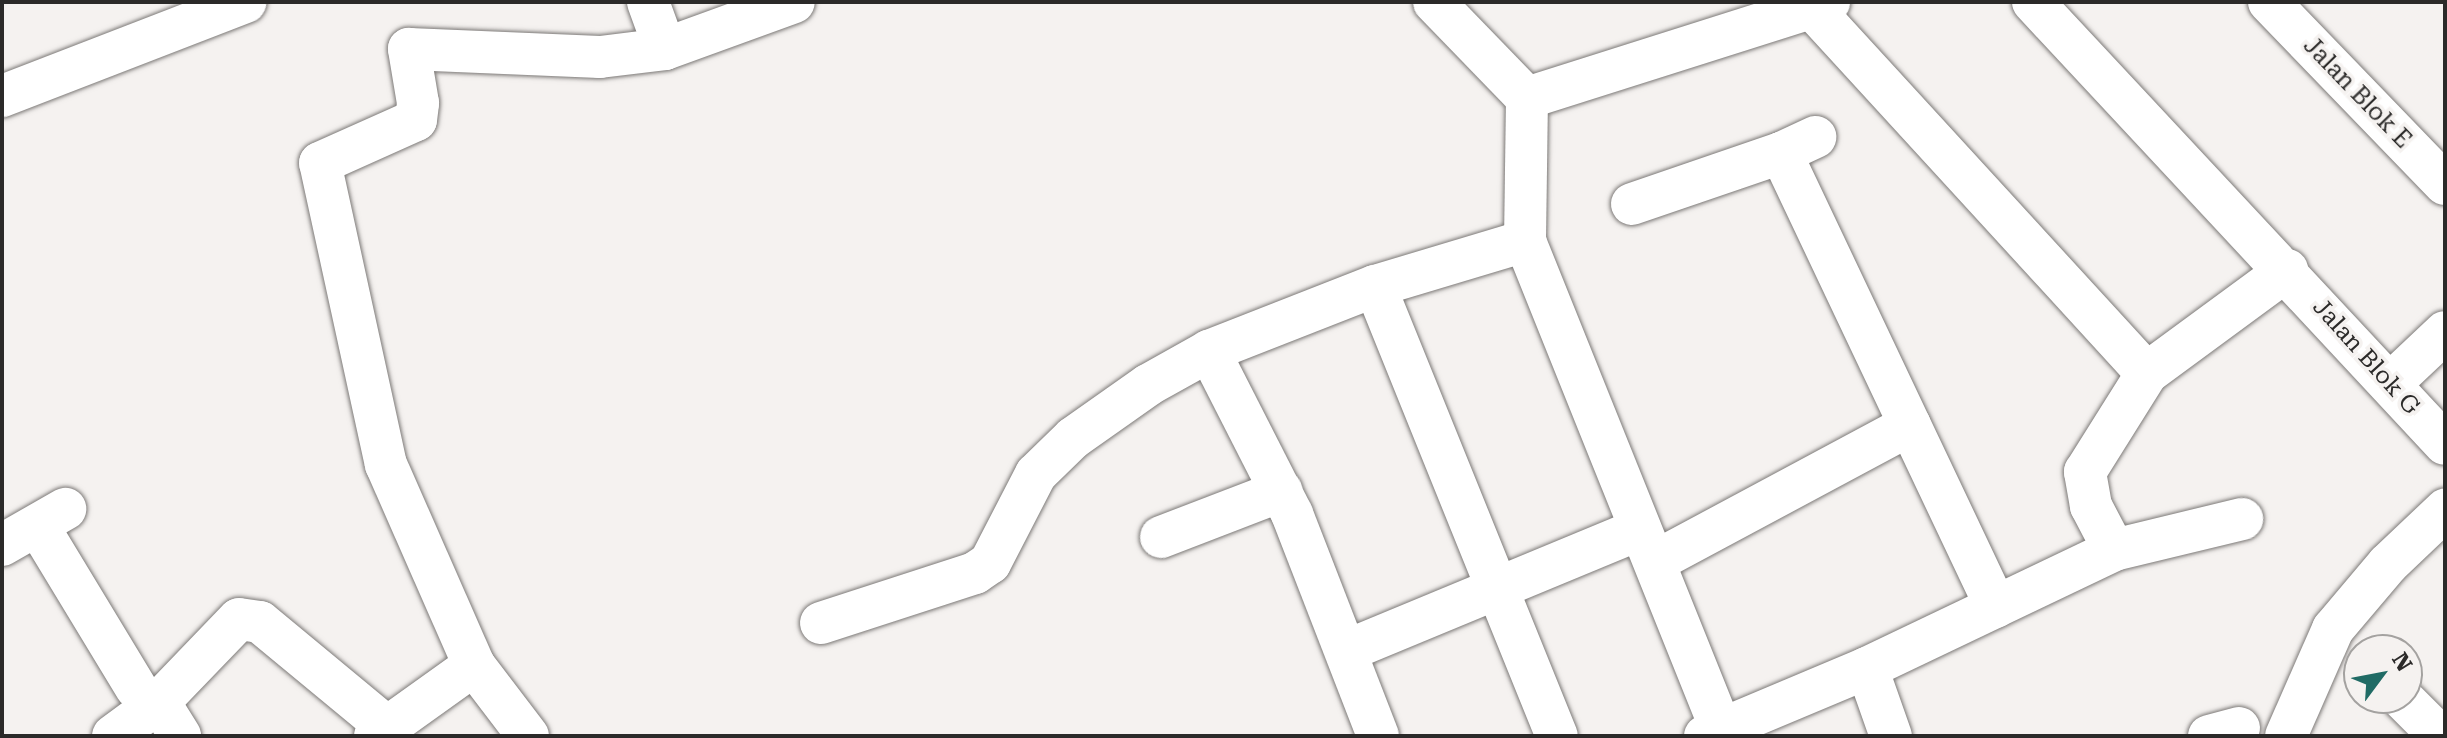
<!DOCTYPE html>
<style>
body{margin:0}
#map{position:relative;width:2447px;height:738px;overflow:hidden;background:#f5f2f0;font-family:"Roboto Serif",serif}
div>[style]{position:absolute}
.roads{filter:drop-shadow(0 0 2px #7c7977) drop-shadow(0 0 2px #7c7977)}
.street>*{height:42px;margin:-21px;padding:0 21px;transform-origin:21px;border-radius:21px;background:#fff}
span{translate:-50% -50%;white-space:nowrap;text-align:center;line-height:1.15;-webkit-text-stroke:7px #f5f2f0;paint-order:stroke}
.street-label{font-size:24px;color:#2b2a29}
.frame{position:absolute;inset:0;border:4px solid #2b2a29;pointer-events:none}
.north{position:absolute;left:2343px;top:634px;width:80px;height:80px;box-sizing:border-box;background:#f5f2f0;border:2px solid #a4a2a0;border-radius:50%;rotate:58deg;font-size:22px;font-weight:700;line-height:32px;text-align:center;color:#2b2a29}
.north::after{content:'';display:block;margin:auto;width:28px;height:36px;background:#206b65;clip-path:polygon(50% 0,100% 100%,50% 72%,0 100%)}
</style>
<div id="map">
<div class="roads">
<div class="street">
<div style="left:648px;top:2px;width:50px;rotate:70.1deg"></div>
<div style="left:665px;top:49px;width:137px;rotate:-20deg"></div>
<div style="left:1434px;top:2px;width:134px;rotate:45.9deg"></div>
<div style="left:1527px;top:98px;width:143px;rotate:90.8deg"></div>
<div style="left:1525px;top:241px;width:526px;rotate:68.12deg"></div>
<div style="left:2033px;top:2px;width:604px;rotate:47.01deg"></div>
<div style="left:2269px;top:2px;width:253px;rotate:46deg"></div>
<div style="left:1812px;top:8px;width:495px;rotate:47.5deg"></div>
<div style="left:2147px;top:373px;width:174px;rotate:-36.3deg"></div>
<div style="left:2px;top:96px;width:261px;rotate:-21.1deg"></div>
<div style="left:1527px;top:98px;width:317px;rotate:-17.6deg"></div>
<div style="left:1781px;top:153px;width:38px;rotate:-25deg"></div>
<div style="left:1632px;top:204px;width:157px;rotate:-18.9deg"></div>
<div style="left:1781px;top:153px;width:502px;rotate:64.66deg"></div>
<div style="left:1375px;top:286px;width:485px;rotate:68deg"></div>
<div style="left:1209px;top:351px;width:183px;rotate:63deg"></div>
<div style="left:1292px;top:514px;width:238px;rotate:68.8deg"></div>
<div style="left:2391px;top:383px;width:74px;rotate:-43.4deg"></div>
<div style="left:38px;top:526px;width:189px;rotate:58.8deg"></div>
<div style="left:1161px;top:537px;width:129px;rotate:-21deg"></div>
<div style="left:2px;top:545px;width:73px;rotate:-29.7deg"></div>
<div style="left:2114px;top:550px;width:50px;rotate:-117.6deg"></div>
<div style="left:2091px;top:506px;width:35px;rotate:-100deg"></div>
<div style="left:2085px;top:472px;width:117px;rotate:-57.9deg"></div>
<div style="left:1656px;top:561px;width:288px;rotate:-28.2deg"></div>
<div style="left:821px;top:623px;width:162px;rotate:-18deg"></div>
<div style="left:975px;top:573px;width:18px;rotate:-34deg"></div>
<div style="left:990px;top:563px;width:100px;rotate:-62.7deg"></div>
<div style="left:1036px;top:474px;width:52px;rotate:-44.2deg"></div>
<div style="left:1073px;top:438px;width:92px;rotate:-35.2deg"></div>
<div style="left:1148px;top:385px;width:70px;rotate:-29.1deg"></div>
<div style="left:1209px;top:351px;width:178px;rotate:-21.4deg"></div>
<div style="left:1375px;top:286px;width:157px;rotate:-16.7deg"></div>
<div style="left:1348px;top:650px;width:316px;rotate:-22.5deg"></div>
<div style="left:1867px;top:668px;width:72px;rotate:70.6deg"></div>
<div style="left:2402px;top:698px;width:54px;rotate:45deg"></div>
<div style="left:159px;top:702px;width:40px;rotate:58deg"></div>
<div style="left:113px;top:736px;width:57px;rotate:-36.5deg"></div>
<div style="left:159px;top:702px;width:115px;rotate:-46.1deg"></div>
<div style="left:239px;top:619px;width:21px;rotate:8deg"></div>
<div style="left:260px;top:622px;width:166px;rotate:39.6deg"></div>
<div style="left:375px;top:736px;width:122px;rotate:-35.6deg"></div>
<div style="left:528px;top:736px;width:89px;rotate:-127.3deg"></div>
<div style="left:474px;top:665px;width:219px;rotate:-113.7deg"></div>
<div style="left:386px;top:465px;width:309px;rotate:-102.3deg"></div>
<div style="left:320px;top:163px;width:105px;rotate:-24.1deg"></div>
<div style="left:416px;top:120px;width:17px;rotate:-83deg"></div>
<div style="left:418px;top:103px;width:55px;rotate:-99.5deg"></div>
<div style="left:409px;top:49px;width:191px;rotate:2.4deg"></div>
<div style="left:600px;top:57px;width:65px;rotate:-7deg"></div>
<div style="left:1705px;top:736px;width:176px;rotate:-22.8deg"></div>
<div style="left:1867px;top:668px;width:274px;rotate:-25.5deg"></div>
<div style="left:2114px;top:550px;width:132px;rotate:-13.6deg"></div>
<div style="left:2209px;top:736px;width:31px;rotate:-15deg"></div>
<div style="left:2286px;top:736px;width:117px;rotate:-66.3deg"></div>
<div style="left:2333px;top:629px;width:85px;rotate:-49.8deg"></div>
<div style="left:2388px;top:564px;width:79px;rotate:-43.5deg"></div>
</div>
</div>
<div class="street-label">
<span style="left:2357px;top:93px;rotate:46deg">Jalan Blok E</span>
<span style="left:2366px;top:357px;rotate:48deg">Jalan Blok G</span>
</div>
<div class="frame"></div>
<div class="north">N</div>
</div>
